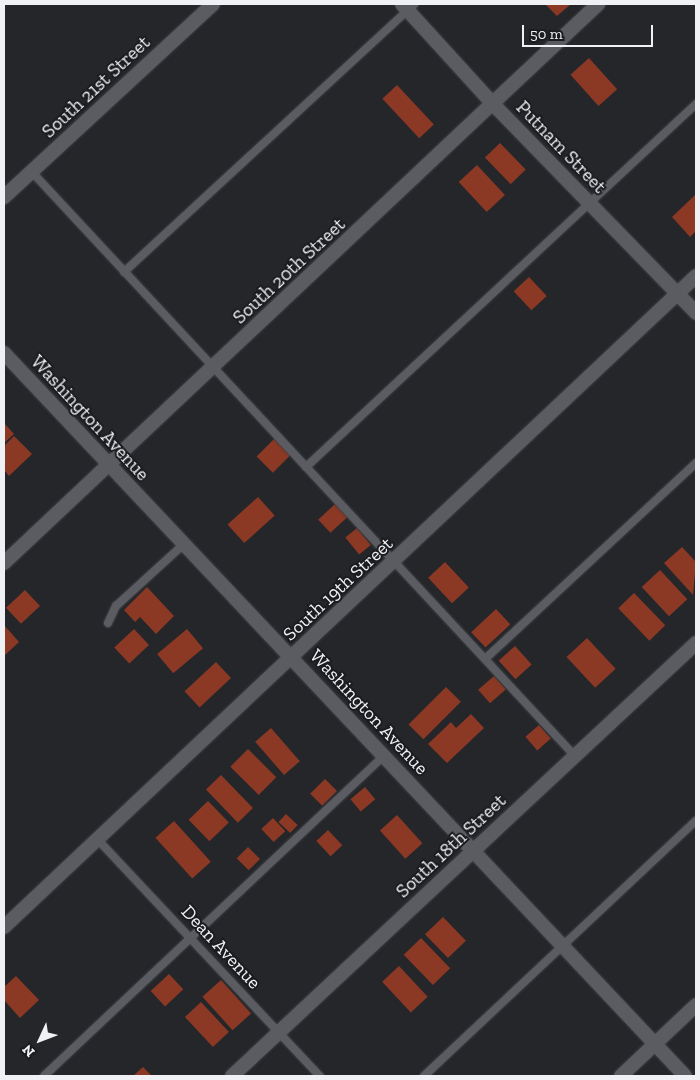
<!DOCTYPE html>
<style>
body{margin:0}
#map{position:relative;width:700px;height:1080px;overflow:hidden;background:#24262a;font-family:"Zilla Slab",serif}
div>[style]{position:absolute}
.building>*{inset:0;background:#8b3824;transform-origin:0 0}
.roads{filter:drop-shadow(0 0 1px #3f4144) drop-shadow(0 0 1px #3f4144)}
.service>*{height:8px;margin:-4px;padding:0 4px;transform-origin:4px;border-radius:4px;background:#5b5c61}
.minor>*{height:14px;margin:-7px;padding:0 7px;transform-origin:7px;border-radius:7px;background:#5b5c61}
.tertiary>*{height:14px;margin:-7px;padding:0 7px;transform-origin:7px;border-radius:7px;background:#5b5c61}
span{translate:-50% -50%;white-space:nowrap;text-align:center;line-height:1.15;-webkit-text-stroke:4px #1b1c20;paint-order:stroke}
.street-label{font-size:19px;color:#f0f1f4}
.frame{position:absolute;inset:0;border:5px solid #f0f1f4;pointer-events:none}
.north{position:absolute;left:15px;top:1015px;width:50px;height:50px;-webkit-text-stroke:4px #1b1c20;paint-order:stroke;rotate:227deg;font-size:14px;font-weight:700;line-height:20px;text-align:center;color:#f0f1f4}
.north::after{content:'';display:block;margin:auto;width:18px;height:22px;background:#f0f1f4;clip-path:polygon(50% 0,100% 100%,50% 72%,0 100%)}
.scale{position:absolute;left:522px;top:25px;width:131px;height:22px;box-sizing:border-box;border:2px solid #f0f1f4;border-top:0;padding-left:6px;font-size:15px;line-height:18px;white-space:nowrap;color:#f0f1f4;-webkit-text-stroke:4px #1b1c20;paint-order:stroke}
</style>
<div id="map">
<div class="building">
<div style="clip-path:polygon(545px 4px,571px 4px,557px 16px)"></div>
<div style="left:589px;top:58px;width:42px;height:25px;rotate:48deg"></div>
<div style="left:397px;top:85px;width:54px;height:20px;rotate:47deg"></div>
<div style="left:500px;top:143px;width:37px;height:21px;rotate:46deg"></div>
<div style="left:477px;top:165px;width:41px;height:25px;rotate:47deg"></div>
<div style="clip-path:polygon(695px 195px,696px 231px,690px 237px,672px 217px)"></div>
<div style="left:529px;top:277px;width:26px;height:21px;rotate:47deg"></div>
<div style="clip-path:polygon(4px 423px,14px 434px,4px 443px)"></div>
<div style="clip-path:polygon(14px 436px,32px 454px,9px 476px,4px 470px,4px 446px)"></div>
<div style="left:275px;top:438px;width:23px;height:26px;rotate:45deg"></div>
<div style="left:258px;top:497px;width:25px;height:41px;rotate:48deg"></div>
<div style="left:335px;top:504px;width:18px;height:23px;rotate:47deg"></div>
<div style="left:357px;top:528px;width:22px;height:15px;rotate:51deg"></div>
<div style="clip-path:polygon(682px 547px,696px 562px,693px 595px,664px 563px)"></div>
<div style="left:445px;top:562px;width:35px;height:23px;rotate:47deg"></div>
<div style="left:660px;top:570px;width:40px;height:25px;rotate:47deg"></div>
<div style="clip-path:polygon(147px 587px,174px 616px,156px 634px,140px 617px,135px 622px,124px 610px)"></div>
<div style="left:25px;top:590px;width:22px;height:26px;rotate:47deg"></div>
<div style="left:634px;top:593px;width:45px;height:22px;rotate:46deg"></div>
<div style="left:496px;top:609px;width:21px;height:34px;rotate:47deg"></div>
<div style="clip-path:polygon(4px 625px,19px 642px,4px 656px)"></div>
<div style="left:134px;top:629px;width:22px;height:27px;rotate:47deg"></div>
<div style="left:187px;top:629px;width:25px;height:39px;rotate:50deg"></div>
<div style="left:587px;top:638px;width:42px;height:28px;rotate:47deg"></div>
<div style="left:515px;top:646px;width:25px;height:22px;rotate:48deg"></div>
<div style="left:216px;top:662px;width:22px;height:43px;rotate:47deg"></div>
<div style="left:494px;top:676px;width:18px;height:21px;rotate:49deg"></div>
<div style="left:446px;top:687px;width:21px;height:53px;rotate:45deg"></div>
<div style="clip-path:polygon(471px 714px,484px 728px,447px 763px,428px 744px,451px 722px,456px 728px)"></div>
<div style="left:539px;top:725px;width:18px;height:18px;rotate:49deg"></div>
<div style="left:271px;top:728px;width:44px;height:21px;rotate:49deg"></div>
<div style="left:248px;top:749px;width:40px;height:25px;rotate:45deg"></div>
<div style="left:221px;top:775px;width:46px;height:21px;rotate:46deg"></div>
<div style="left:325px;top:779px;width:17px;height:21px;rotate:45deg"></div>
<div style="left:365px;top:787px;width:16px;height:19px;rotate:50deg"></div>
<div style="left:208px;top:801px;width:30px;height:27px;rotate:46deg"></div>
<div style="left:286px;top:814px;width:16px;height:11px;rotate:43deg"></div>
<div style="left:397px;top:815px;width:38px;height:23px;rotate:48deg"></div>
<div style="left:273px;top:818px;width:18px;height:16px;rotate:47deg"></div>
<div style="left:174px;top:821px;width:55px;height:25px;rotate:48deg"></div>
<div style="left:328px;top:830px;width:21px;height:16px;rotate:47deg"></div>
<div style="left:248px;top:847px;width:17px;height:16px;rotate:45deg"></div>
<div style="left:443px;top:917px;width:33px;height:25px;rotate:46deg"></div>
<div style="left:421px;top:938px;width:42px;height:24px;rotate:46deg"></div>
<div style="left:399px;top:966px;width:42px;height:23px;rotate:47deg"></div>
<div style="left:169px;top:974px;width:21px;height:25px;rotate:47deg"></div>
<div style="clip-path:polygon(16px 976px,39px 1000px,20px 1018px,4px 1000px,4px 987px)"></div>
<div style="left:221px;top:980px;width:45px;height:25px;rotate:48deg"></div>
<div style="left:201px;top:1002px;width:41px;height:22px;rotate:47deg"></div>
<div style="clip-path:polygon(143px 1067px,152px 1076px,133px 1076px)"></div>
</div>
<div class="roads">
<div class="service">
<div style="left:31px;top:171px;width:799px;rotate:47.08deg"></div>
<div style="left:124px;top:272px;width:395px;rotate:-42.7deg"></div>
<div style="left:306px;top:467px;width:533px;rotate:-42.95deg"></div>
<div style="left:108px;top:623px;width:19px;rotate:-65deg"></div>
<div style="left:116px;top:606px;width:92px;rotate:-42.4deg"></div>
<div style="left:485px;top:659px;width:288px;rotate:-42.9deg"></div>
<div style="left:99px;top:841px;width:323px;rotate:46.8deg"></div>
<div style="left:44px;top:1076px;width:468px;rotate:-43.3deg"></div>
<div style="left:424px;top:1076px;width:373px;rotate:-43.2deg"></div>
</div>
<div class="minor">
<div style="left:402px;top:4px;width:137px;rotate:47.7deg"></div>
<div style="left:494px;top:105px;width:290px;rotate:45.8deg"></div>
<div style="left:4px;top:197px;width:284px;rotate:-42.7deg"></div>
<div style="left:4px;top:353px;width:993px;rotate:46.71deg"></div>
<div style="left:4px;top:563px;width:816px;rotate:-43.26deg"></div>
<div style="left:232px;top:1076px;width:635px;rotate:-43.02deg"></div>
<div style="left:621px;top:1076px;width:103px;rotate:-43.4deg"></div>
</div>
<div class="tertiary">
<div style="left:4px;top:927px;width:950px;rotate:-43.25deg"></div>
</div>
</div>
<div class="street-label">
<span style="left:96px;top:87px;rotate:-43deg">South 21st Street</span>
<span style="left:561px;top:147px;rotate:46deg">Putnam Street</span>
<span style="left:289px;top:271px;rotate:-43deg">South 20th Street</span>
<span style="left:90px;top:418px;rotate:47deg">Washington Avenue</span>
<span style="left:338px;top:589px;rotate:-43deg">South 19th Street</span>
<span style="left:369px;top:712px;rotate:47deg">Washington Avenue</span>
<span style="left:451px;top:846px;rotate:-43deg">South 18th Street</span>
<span style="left:221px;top:947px;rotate:47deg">Dean Avenue</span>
</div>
<div class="frame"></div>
<div class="north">N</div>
<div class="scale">50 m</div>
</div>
